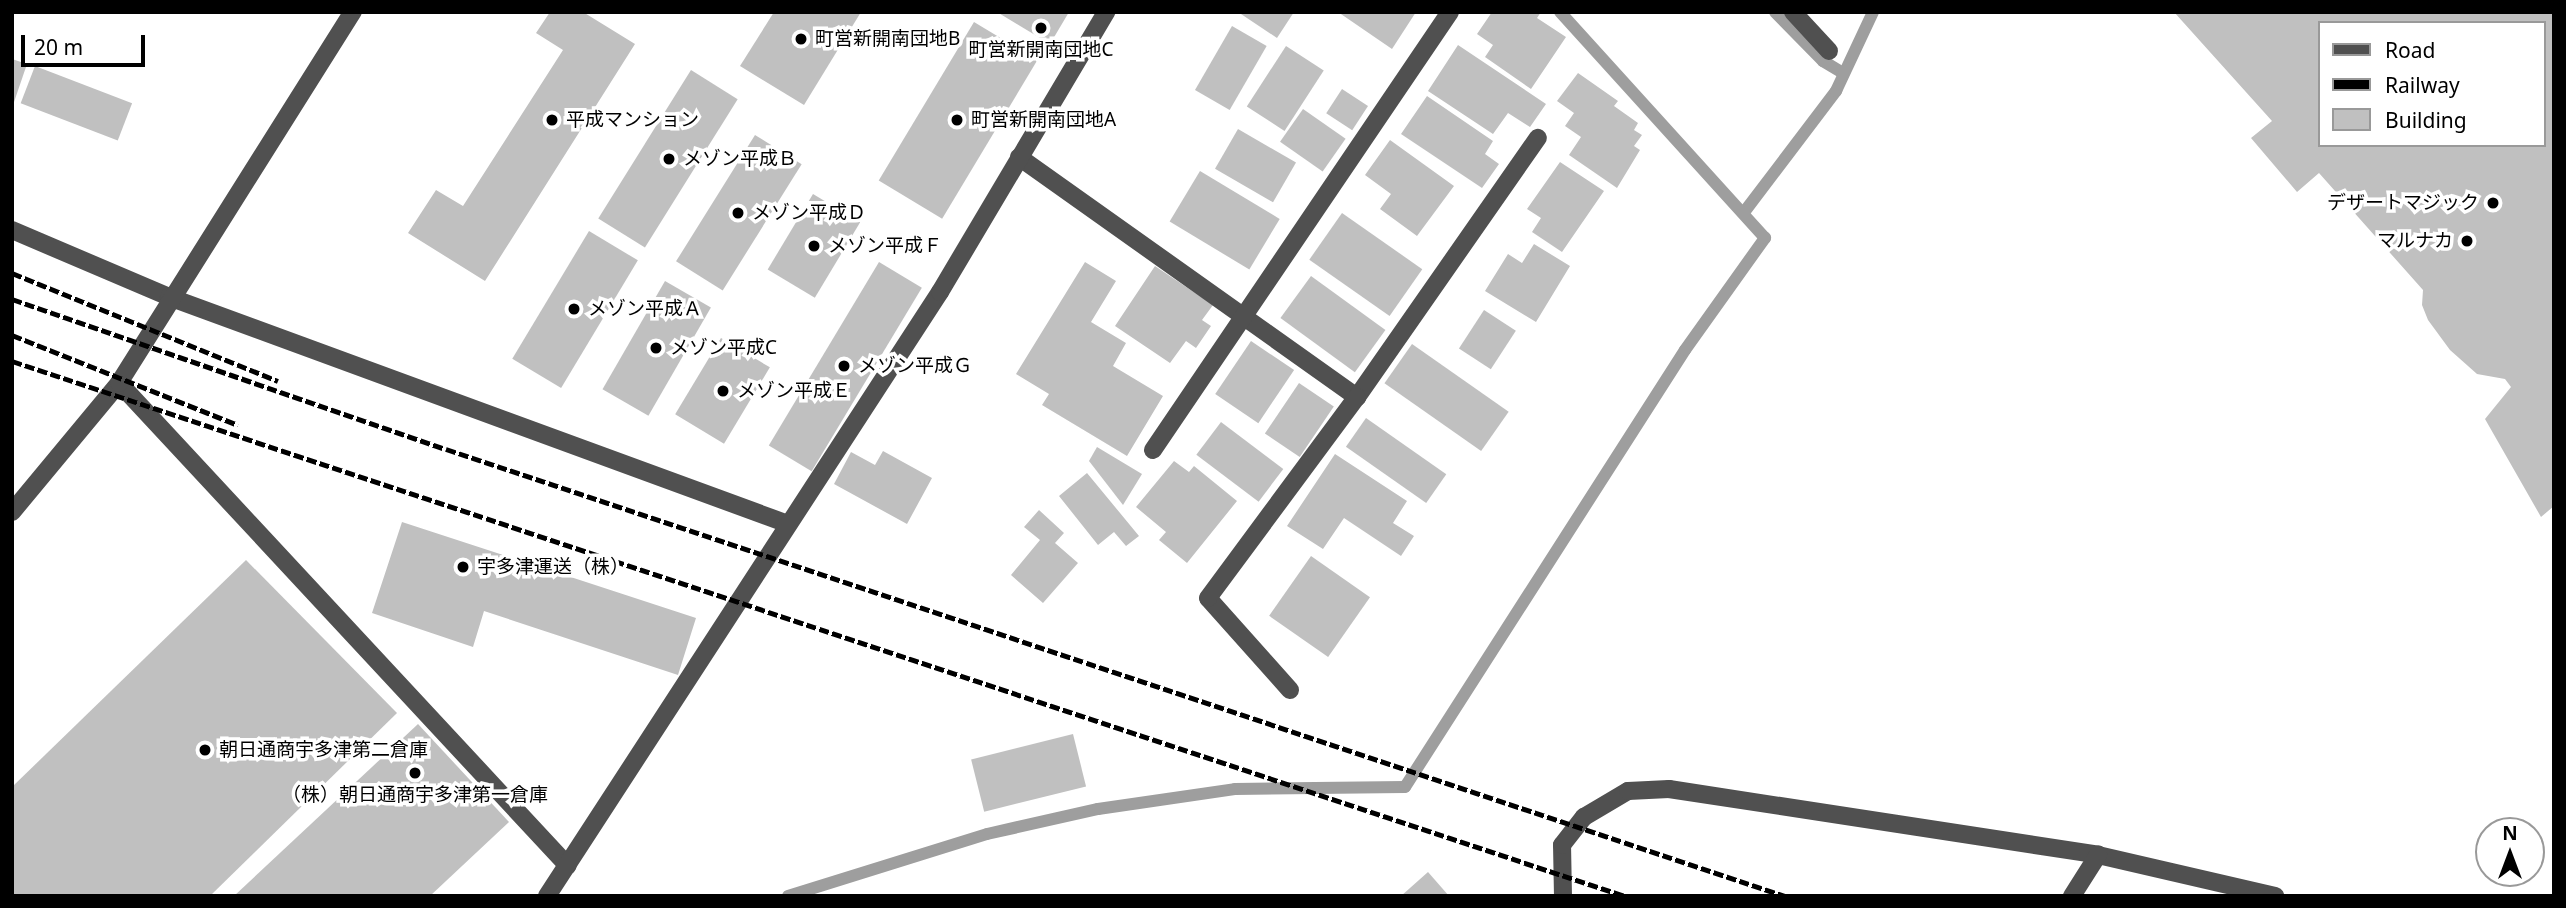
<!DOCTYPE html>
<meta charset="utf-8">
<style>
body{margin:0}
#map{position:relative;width:2566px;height:908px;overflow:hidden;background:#fff;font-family:"Noto Sans","Noto Sans JP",sans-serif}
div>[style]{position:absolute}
.stream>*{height:12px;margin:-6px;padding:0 6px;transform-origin:6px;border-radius:6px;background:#9e9e9e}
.building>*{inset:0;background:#c0c0c0;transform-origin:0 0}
.minor>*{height:18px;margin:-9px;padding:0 9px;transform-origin:9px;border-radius:9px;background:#505050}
.rail>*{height:5px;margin-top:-2.5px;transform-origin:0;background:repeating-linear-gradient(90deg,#000 0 10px,transparent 0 13.5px)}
.dots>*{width:19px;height:19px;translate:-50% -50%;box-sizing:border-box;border:4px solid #fff;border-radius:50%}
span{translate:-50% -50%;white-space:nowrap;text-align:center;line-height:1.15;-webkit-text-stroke:7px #fff;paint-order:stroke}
.poi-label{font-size:19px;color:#000}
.left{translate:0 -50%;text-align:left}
.right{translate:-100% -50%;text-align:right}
.frame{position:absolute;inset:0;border:14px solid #000;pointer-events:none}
.legend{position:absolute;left:2318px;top:21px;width:228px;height:126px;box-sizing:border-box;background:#fff;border:2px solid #999;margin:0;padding:9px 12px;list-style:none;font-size:21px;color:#000}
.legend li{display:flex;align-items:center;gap:14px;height:35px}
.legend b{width:35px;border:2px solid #999}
.north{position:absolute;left:2475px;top:817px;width:70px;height:70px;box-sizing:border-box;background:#fff;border:2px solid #999;border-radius:50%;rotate:0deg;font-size:19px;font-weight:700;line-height:28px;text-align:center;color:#000}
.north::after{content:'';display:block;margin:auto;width:24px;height:32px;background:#000;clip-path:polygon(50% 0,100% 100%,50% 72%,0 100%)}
.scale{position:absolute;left:21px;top:35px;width:124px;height:32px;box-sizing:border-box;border:4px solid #000;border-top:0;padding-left:9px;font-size:21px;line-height:24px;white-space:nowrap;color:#000;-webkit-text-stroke:5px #fff;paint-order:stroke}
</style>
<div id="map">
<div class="stream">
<div style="left:1775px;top:12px;width:69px;rotate:45.6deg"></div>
<div style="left:1823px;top:61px;width:23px;rotate:31deg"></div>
<div style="left:1745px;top:211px;width:151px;rotate:-52.8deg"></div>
<div style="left:1836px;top:91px;width:87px;rotate:-64.9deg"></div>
<div style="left:788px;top:896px;width:208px;rotate:-17.3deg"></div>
<div style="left:987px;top:834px;width:114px;rotate:-12.7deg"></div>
<div style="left:1098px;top:809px;width:138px;rotate:-8.3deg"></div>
<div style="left:1235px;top:789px;width:170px;rotate:-0.7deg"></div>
<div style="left:1405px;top:787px;width:519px;rotate:-57.35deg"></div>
<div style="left:1685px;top:350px;width:138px;rotate:-54.5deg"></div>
<div style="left:1765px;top:238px;width:305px;rotate:-132.2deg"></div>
</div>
<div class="building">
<div style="clip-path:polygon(550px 12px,583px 12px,635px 44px,485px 281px,408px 233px,436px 190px,463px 206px,563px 50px,536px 33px)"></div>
<div style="clip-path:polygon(774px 12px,861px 12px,804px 105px,740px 66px)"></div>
<div style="clip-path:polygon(997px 12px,1069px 12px,1050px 44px)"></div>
<div style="clip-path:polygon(1238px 12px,1294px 12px,1277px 38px)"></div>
<div style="clip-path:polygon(1338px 12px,1416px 12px,1392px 49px)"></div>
<div style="clip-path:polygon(1492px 12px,1541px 12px,1537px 18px,1566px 37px,1531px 89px,1485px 57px,1493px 45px,1477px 34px)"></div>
<div style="clip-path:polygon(evenodd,2174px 12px,2554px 12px,2554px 506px,2541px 517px,2485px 419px,2511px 387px,2505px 379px,2477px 374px,2450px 350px,2428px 320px,2422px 305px,2423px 290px,2319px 173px,2297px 192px,2251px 138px,2272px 121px,2174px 12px,2319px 23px,2543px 23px,2543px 145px,2319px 145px,2319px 23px)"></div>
<div style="left:974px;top:22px;width:74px;height:185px;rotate:31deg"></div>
<div style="left:1232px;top:26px;width:40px;height:74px;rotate:30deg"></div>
<div style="clip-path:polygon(1458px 45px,1546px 104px,1530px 127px,1508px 113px,1493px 134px,1428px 91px)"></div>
<div style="left:1286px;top:46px;width:45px;height:72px;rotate:33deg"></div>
<div style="clip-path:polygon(12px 59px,27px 64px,13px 105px,12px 104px)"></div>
<div style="left:35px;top:66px;width:104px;height:40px;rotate:21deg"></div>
<div style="left:691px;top:70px;width:55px;height:175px;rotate:32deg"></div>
<div style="clip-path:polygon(1578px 73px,1618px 101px,1614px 106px,1638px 123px,1634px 130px,1642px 135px,1634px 146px,1640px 150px,1617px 188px,1569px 155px,1581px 137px,1565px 126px,1574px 113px,1557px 101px)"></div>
<div style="left:1342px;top:89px;width:31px;height:29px;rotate:33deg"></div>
<div style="clip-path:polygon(1427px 96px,1493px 141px,1485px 154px,1499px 164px,1482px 188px,1401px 134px)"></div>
<div style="left:1303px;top:109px;width:52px;height:40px;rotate:35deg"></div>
<div style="left:1238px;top:129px;width:67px;height:46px;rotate:30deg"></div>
<div style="left:755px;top:135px;width:55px;height:149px;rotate:32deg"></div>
<div style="clip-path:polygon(1390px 140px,1454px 186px,1417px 236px,1380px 209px,1391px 194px,1365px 175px)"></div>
<div style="clip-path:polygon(1560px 162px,1604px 191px,1562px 252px,1532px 232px,1541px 218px,1527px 209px)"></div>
<div style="left:1200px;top:171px;width:93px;height:59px;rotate:31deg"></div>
<div style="left:813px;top:194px;width:55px;height:88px;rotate:31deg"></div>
<div style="left:1342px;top:213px;width:98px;height:57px;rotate:35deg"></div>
<div style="left:589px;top:231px;width:57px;height:149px;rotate:31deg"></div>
<div style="clip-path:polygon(1534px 244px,1570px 266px,1536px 322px,1485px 291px,1508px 254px,1522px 263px)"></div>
<div style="left:879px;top:262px;width:50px;height:214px;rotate:31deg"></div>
<div style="clip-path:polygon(1085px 262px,1116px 281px,1091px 322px,1126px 343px,1113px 366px,1163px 396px,1127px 456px,1042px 405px,1049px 394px,1016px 374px)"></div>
<div style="clip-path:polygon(1155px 266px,1213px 305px,1202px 320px,1211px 326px,1196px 348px,1186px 341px,1170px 363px,1115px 326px)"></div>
<div style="left:1311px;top:276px;width:92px;height:52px;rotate:36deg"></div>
<div style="left:665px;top:281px;width:53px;height:125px;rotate:30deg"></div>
<div style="left:1484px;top:310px;width:38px;height:46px;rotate:33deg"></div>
<div style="left:721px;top:338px;width:57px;height:89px;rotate:31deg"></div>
<div style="left:1251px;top:341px;width:52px;height:64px;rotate:34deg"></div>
<div style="left:1412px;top:344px;width:118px;height:48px;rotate:35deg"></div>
<div style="left:1299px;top:383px;width:42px;height:61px;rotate:34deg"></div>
<div style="left:1366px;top:418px;width:98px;height:35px;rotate:35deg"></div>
<div style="left:1221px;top:422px;width:78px;height:41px;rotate:37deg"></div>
<div style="clip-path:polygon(1097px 447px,1142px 474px,1123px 505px,1089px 461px)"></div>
<div style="clip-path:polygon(883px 451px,932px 478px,907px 524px,834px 484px,851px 452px,875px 465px)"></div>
<div style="clip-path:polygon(1335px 454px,1407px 501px,1393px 523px,1414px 536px,1401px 556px,1344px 518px,1323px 549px,1287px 526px)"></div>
<div style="clip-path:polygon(1174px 461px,1189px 472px,1194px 466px,1237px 501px,1187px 563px,1159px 540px,1166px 532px,1136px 507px)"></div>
<div style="clip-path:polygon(1087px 473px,1139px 536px,1126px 546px,1114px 532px,1098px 545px,1059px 496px)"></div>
<div style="clip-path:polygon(1039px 510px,1064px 533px,1055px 543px,1078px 563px,1043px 603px,1011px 575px,1040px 540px,1024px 527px)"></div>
<div style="clip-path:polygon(402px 522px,696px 618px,678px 675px,484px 611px,473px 647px,372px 613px)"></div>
<div style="left:1311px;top:556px;width:72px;height:73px;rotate:35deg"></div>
<div style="clip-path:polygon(246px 560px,397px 713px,210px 896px,12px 896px,12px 787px)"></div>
<div style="clip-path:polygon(418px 724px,509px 822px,430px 896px,234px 896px)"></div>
<div style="left:1073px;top:734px;width:54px;height:105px;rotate:76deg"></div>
<div style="clip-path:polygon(1428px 872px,1449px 896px,1401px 896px)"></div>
</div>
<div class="minor">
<div style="left:1793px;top:12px;width:53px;rotate:47.3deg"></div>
<div style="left:1019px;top:157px;width:415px;rotate:35.4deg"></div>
<div style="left:1357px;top:397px;width:316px;rotate:-55.1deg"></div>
<div style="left:12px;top:230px;width:171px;rotate:23.1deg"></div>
<div style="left:169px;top:297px;width:659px;rotate:20.14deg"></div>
<div style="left:119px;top:383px;width:659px;rotate:47.09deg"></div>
<div style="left:1153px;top:450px;width:529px;rotate:-55.86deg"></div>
<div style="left:12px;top:512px;width:168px;rotate:-50.3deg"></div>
<div style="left:119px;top:383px;width:439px;rotate:-57.8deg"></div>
<div style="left:1290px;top:690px;width:123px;rotate:-131.7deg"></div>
<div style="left:1208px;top:598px;width:250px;rotate:-53.5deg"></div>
<div style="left:547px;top:896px;width:721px;rotate:-56.95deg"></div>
<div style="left:940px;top:292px;width:326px;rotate:-59.3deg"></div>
<div style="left:1563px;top:896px;width:51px;rotate:-91.1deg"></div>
<div style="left:1562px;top:845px;width:36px;rotate:-52deg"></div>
<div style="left:1584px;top:817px;width:51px;rotate:-30.6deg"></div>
<div style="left:1628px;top:791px;width:41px;rotate:-2.8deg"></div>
<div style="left:1669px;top:789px;width:434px;rotate:8.7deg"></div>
<div style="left:2098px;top:855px;width:182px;rotate:13deg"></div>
<div style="left:2072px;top:896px;width:49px;rotate:-57.6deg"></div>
</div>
<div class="rail">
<div style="left:12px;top:273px;width:287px;rotate:22.1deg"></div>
<div style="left:12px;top:299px;width:459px;rotate:19.1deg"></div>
<div style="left:446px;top:449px;width:1412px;rotate:18.46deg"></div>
<div style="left:12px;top:335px;width:243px;rotate:21.7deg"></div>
<div style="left:12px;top:361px;width:1699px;rotate:18.35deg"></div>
</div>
<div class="dots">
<div style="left:1041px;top:28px;background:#000"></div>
<div style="left:801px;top:39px;background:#000"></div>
<div style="left:552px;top:120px;background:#000"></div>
<div style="left:957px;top:120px;background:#000"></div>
<div style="left:669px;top:159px;background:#000"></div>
<div style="left:2493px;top:203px;background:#000"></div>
<div style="left:738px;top:213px;background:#000"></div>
<div style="left:2467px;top:241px;background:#000"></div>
<div style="left:814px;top:246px;background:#000"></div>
<div style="left:574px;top:309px;background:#000"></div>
<div style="left:656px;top:348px;background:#000"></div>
<div style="left:844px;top:366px;background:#000"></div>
<div style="left:723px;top:391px;background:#000"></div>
<div style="left:463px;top:567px;background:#000"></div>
<div style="left:205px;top:750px;background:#000"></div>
<div style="left:415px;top:773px;background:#000"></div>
</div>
<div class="poi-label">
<span class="left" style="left:815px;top:39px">町営新開南団地B</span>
<span style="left:1041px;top:50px">町営新開南団地C</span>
<span class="left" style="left:566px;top:120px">平成マンション</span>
<span class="left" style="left:971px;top:120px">町営新開南団地A</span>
<span class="left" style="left:683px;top:159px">メゾン平成Ｂ</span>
<span class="right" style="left:2479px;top:203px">デザートマジック</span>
<span class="left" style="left:752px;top:213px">メゾン平成Ｄ</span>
<span class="right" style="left:2453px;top:241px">マルナカ</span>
<span class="left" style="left:828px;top:246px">メゾン平成Ｆ</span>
<span class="left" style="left:588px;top:309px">メゾン平成Ａ</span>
<span class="left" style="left:670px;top:348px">メゾン平成C</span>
<span class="left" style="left:858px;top:366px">メゾン平成Ｇ</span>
<span class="left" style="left:737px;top:391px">メゾン平成Ｅ</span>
<span class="left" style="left:477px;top:567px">宇多津運送（株）</span>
<span class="left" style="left:219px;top:750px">朝日通商宇多津第二倉庫</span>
<span style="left:415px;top:795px">（株）朝日通商宇多津第一倉庫</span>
</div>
<div class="frame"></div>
<ul class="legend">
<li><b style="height:9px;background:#505050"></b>Road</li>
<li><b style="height:9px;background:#000"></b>Railway</li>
<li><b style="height:19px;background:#c0c0c0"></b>Building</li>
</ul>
<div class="north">N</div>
<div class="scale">20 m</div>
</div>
